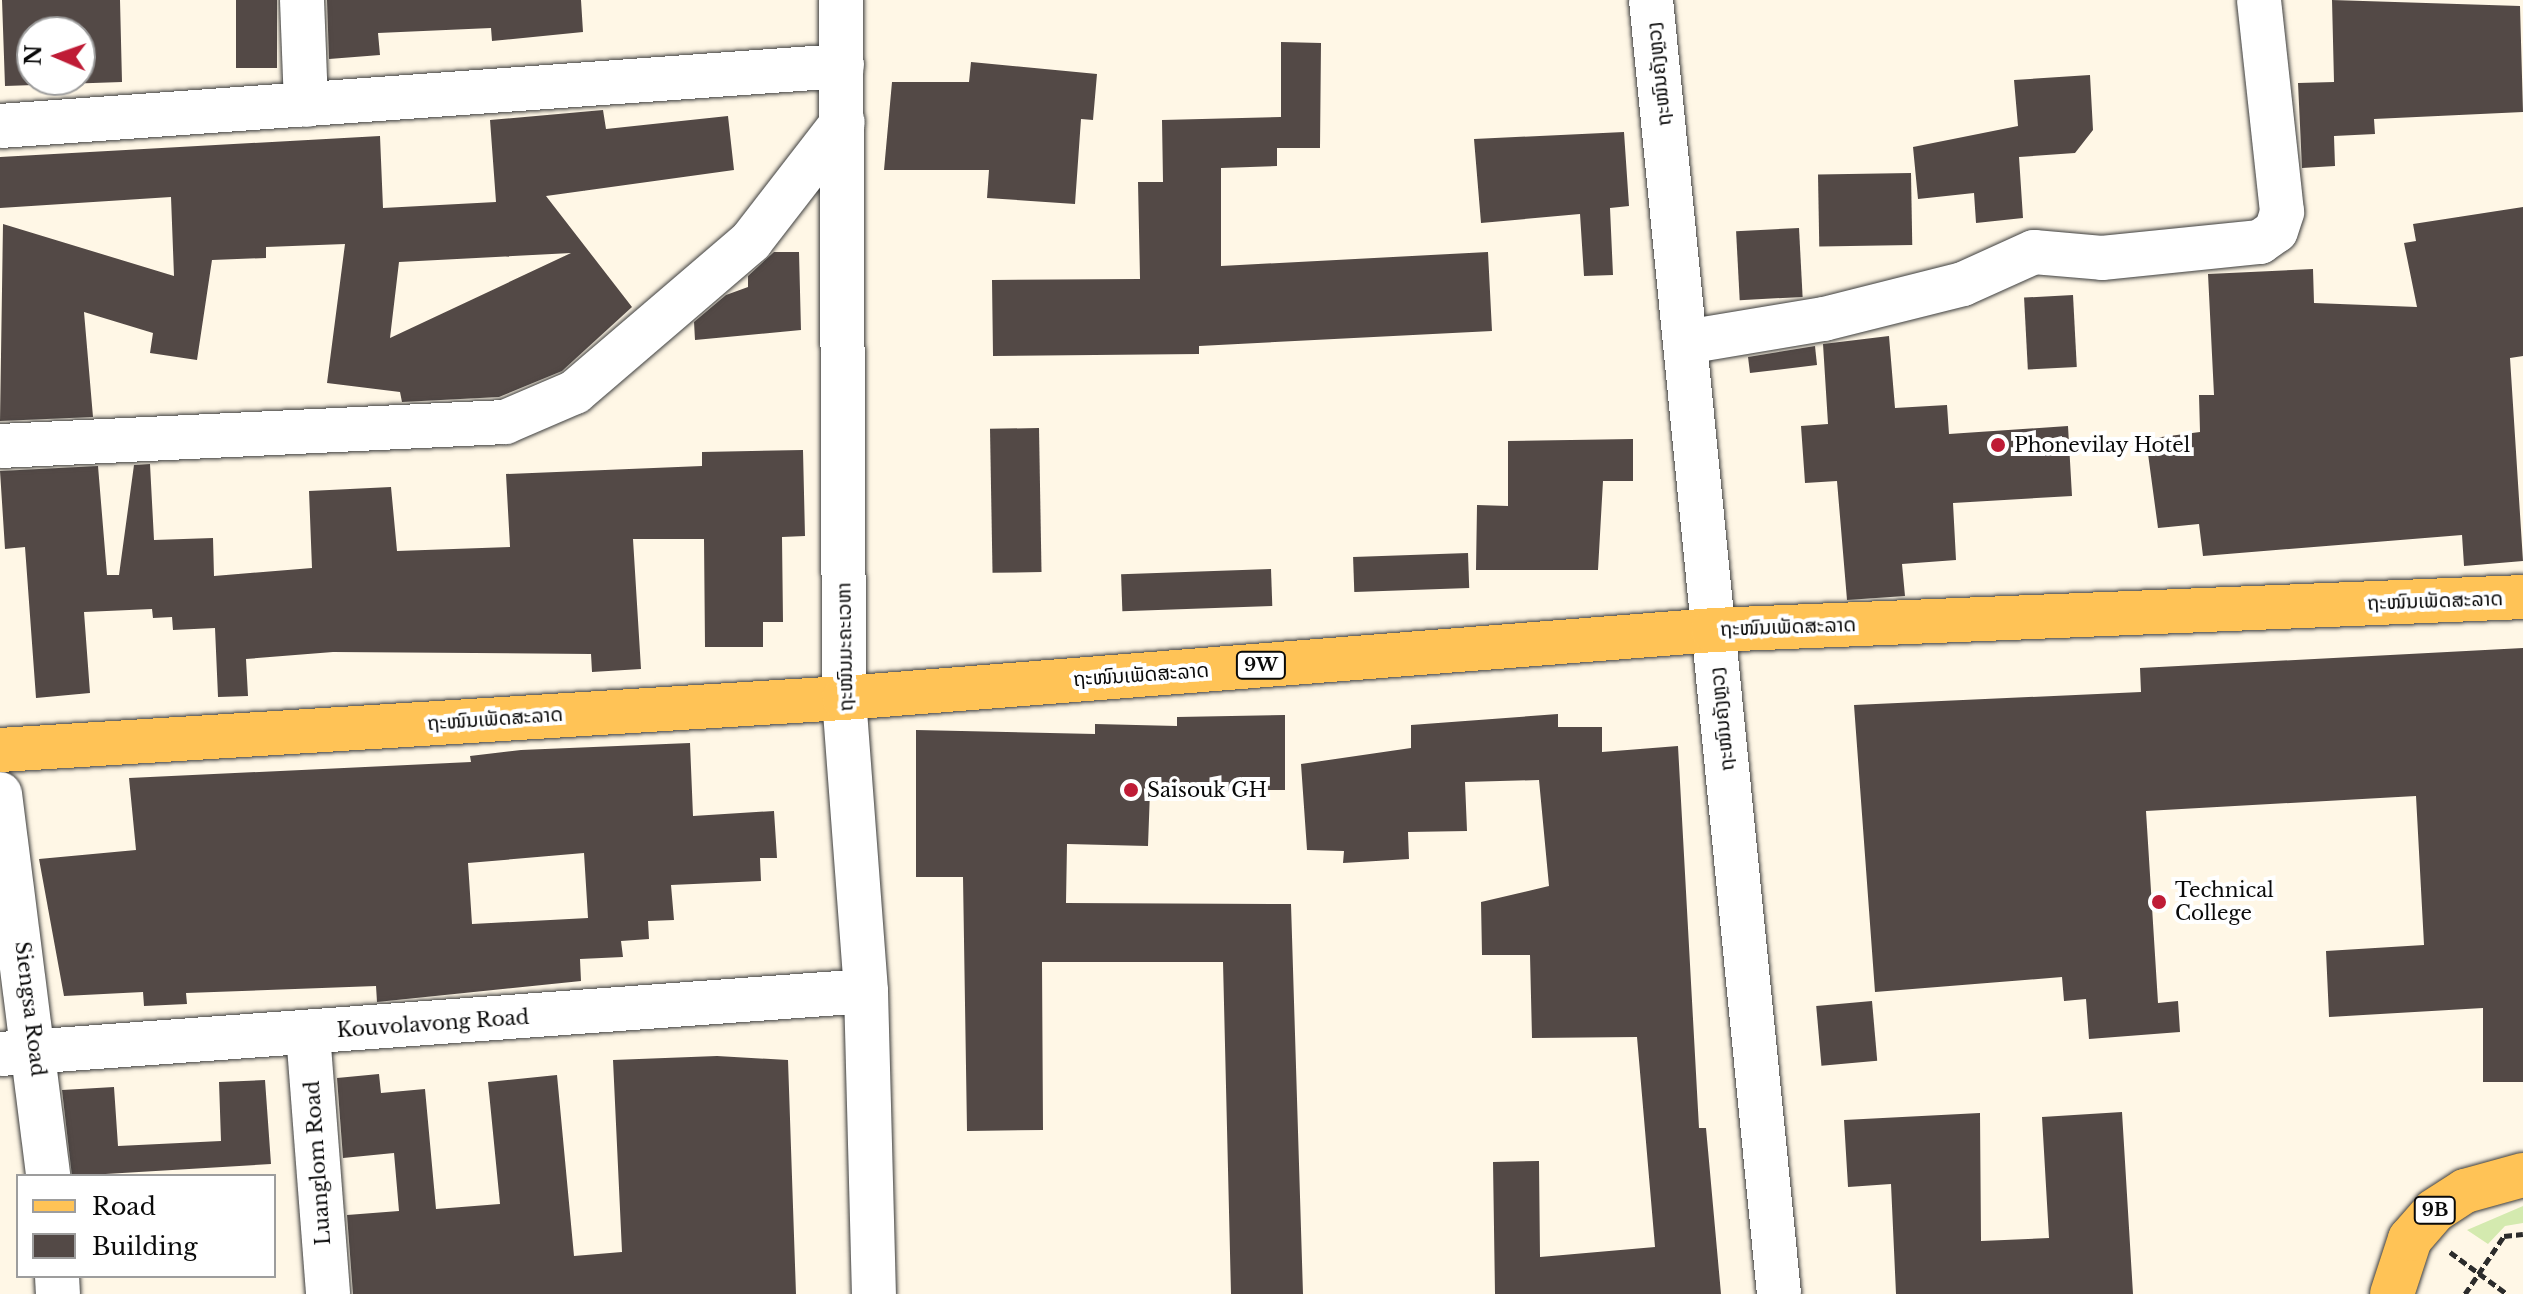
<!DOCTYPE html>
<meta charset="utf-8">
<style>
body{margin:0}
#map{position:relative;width:2523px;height:1294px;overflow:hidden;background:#fff7e6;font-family:"Libre Baskerville","Noto Sans Lao",serif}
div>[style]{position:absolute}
.green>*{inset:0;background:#d4eaaf}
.building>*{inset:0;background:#534946;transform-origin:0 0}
.path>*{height:5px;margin-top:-2.5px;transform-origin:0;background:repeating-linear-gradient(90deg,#2c2c2c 0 8px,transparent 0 12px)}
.roads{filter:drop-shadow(0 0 2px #3d3d3d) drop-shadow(0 0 2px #3d3d3d)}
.minor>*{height:44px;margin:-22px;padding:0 22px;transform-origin:22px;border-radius:22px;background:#fff}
.major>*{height:44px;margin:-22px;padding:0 22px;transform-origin:22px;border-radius:22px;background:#ffc356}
.dots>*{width:22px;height:22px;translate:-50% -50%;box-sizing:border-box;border:4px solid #fff;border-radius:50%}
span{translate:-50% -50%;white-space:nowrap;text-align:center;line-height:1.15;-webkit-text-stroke:8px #fff;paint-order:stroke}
.shield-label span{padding:2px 6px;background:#fff;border:2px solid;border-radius:6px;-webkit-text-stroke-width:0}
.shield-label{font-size:18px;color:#0a0a0a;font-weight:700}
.street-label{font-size:20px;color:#0a0a0a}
.poi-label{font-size:20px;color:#0a0a0a}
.left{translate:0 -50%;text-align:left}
.legend{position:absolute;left:16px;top:1174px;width:260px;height:104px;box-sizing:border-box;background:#fff;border:2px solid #9d9d9d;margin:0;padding:10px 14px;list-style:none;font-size:24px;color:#0a0a0a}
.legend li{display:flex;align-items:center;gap:16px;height:40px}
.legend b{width:40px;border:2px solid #9d9d9d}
.north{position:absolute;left:16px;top:16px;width:80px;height:80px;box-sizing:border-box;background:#fff;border:2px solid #9d9d9d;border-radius:50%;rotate:272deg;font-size:22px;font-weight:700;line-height:32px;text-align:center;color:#0a0a0a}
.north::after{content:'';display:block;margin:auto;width:28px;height:36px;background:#bf1c36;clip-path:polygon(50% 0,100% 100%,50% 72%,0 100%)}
</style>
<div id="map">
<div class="green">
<div style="clip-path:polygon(2523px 1206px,2523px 1223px,2505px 1226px,2488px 1244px,2467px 1230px)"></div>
</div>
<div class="building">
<div style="clip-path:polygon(evenodd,2px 0,120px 0,122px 82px,5px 86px,2px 0,32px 32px,80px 32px,80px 80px,32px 80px,32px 32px)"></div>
<div style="left:236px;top:0;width:41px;height:68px"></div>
<div style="clip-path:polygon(327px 0,581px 0,583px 32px,492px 41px,491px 28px,378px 33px,380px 55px,329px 59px)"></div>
<div style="clip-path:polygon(2332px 0,2520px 6px,2523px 112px,2374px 119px,2375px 134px,2334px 136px,2335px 166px,2302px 168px,2298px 83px,2334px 82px)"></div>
<div style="clip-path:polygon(1281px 42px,1321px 43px,1320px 148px,1277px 148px,1277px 166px,1221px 168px,1221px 266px,1488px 252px,1492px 331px,1199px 346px,1199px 354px,993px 356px,992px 280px,1140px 279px,1138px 182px,1163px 182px,1162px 120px,1281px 117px)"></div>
<div style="clip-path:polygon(971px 62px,1097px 74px,1093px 120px,1081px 119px,1075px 204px,987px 198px,989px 170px,884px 170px,892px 82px,969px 82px)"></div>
<div style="clip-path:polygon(2090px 75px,2093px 130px,2075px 153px,2019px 157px,2023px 218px,1976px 223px,1974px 193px,1918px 199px,1913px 147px,2018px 126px,2014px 80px)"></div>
<div style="clip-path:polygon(evenodd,603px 110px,606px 129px,728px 116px,734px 170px,546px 196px,632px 307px,562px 371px,499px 397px,402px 402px,400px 392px,327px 383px,345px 244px,266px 247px,266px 258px,212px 260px,197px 360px,150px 353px,153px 333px,84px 312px,93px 417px,0 421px,3px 224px,174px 276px,171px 197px,0 208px,0 157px,380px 136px,383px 208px,496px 202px,490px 120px,603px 110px,571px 253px,390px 338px,399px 262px,571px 253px)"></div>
<div style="clip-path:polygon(1624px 132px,1629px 206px,1610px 208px,1613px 275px,1584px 276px,1580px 214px,1481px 223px,1474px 139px)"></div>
<div style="left:1911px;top:173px;width:72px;height:93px;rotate:89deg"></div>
<div style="clip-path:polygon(2523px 207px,2523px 356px,2510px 358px,2523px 561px,2464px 566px,2462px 535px,2203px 556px,2199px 524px,2158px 528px,2146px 439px,2200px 432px,2199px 395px,2214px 395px,2208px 274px,2313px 269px,2314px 303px,2417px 307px,2404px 243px,2416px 241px,2413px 224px)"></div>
<div style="left:1799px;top:228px;width:69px;height:63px;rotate:87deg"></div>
<div style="clip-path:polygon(774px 252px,799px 252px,801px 330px,695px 340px,694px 322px,726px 295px,748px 287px,748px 276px)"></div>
<div style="left:2073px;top:295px;width:72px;height:49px;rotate:87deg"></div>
<div style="clip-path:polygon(1889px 336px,1895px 408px,1947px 405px,1949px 434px,2068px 426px,2072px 496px,1953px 503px,1956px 560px,1902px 564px,1905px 596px,1847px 600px,1837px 481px,1805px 483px,1801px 426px,1828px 424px,1823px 344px)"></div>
<div style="clip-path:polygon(1815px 346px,1817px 365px,1750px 373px,1748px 357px)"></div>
<div style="left:1039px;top:428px;width:144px;height:49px;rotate:89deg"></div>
<div style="clip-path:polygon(1633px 439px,1633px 481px,1603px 481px,1598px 570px,1476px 570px,1477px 505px,1508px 506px,1508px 441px)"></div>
<div style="clip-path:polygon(803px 450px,805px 536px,782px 537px,783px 622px,763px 622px,763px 647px,705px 647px,704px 539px,633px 539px,641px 669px,592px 672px,591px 654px,333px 652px,246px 659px,248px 696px,218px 697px,215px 628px,173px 630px,172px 617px,153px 618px,152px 609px,84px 612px,90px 693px,36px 698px,25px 547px,5px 549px,0 471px,98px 466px,107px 575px,119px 575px,134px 465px,150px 464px,154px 540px,213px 538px,214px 576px,312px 568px,309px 491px,391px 487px,397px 551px,510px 547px,506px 474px,702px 466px,702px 452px)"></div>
<div style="left:1468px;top:553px;width:35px;height:115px;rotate:88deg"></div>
<div style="left:1271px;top:569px;width:37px;height:150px;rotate:88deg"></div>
<div style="clip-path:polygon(2523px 648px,2523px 1082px,2483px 1082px,2483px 1008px,2329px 1017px,2326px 951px,2424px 945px,2416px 796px,2146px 811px,2158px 1003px,2178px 1001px,2180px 1032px,2089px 1039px,2086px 999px,2064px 1001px,2062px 977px,1875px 992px,1854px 705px,2141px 692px,2140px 668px)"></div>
<div style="clip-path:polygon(1558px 714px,1558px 727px,1602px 727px,1602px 752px,1678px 746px,1699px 1128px,1706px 1128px,1721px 1294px,1495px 1294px,1493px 1162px,1539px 1161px,1540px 1257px,1655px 1247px,1637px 1037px,1532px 1038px,1530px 955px,1482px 955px,1481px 902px,1549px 886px,1539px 780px,1465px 782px,1467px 831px,1408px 832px,1409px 859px,1343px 863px,1344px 851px,1307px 850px,1301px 764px,1411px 748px,1411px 725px)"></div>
<div style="clip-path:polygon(1285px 715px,1285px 790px,1150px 791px,1148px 846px,1067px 844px,1066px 903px,1291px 904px,1303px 1294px,1231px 1294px,1223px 962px,1042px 962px,1043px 1130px,967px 1131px,963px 877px,916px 877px,916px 730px,1095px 734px,1095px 724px,1177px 726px,1177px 717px)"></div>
<div style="clip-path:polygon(evenodd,690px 743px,693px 816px,774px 811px,777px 858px,760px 858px,761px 881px,671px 885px,674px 920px,648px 921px,649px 939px,621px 941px,623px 957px,580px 959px,581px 981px,377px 1002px,376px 986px,186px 993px,187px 1004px,144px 1006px,143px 992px,64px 996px,39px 859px,136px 850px,129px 778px,471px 762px,470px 756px,521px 750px,690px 743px,584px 853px,588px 918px,472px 924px,468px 863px,584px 853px)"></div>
<div style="left:1872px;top:1001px;width:60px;height:56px;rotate:85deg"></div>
<div style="clip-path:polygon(717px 1056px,788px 1060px,796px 1294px,353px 1294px,347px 1215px,399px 1211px,394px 1153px,343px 1158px,337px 1078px,379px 1074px,381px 1093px,425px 1089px,436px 1209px,500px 1204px,488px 1082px,557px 1075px,574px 1256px,622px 1252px,613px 1060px)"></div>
<div style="clip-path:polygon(265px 1080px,271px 1164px,72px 1176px,62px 1090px,114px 1087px,118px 1146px,221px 1141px,219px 1082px)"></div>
<div style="clip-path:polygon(2122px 1112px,2133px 1294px,1896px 1294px,1891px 1184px,1848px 1187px,1844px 1120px,1980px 1113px,1981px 1241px,2049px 1238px,2042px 1117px)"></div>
</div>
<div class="path">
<div style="left:2450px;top:1252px;width:71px;rotate:36.4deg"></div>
<div style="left:2465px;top:1294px;width:70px;rotate:-56.1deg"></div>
<div style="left:2504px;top:1236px;width:19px;rotate:-6deg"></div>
</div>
<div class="roads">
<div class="minor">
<div style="left:302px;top:0;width:105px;rotate:87.8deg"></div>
<div style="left:841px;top:0;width:698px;rotate:89.75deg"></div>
<div style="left:844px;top:698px;width:294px;rotate:85.7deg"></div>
<div style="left:866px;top:991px;width:303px;rotate:88.5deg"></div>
<div style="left:1651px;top:0;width:1300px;rotate:84.35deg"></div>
<div style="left:0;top:126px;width:844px;rotate:-4.08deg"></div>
<div style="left:1686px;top:342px;width:140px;rotate:-9.5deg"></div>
<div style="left:1824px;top:319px;width:143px;rotate:-14.1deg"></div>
<div style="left:1963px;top:284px;width:78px;rotate:-24.3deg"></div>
<div style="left:2034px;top:252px;width:68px;rotate:5deg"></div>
<div style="left:2102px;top:258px;width:159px;rotate:-5.8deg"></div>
<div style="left:2260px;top:242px;width:19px;rotate:-35deg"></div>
<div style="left:2276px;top:231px;width:20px;rotate:-72deg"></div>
<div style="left:2282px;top:212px;width:213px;rotate:-96.2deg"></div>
<div style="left:0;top:446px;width:506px;rotate:-2.72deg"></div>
<div style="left:505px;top:422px;width:76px;rotate:-23.2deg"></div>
<div style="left:575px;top:392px;width:232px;rotate:-40.6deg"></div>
<div style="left:751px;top:241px;width:150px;rotate:-52.3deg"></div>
<div style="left:0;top:794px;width:385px;rotate:82.8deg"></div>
<div style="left:308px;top:1033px;width:262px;rotate:85.6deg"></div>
<div style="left:0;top:1054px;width:868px;rotate:-4.16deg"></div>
<div style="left:57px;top:1276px;width:18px;rotate:87deg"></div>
</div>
<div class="major">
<div style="left:0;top:750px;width:846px;rotate:-3.53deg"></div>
<div style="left:844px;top:698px;width:872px;rotate:-4.47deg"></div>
<div style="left:1713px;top:630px;width:811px;rotate:-2.33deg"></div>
<div style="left:2392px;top:1294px;width:58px;rotate:-71.9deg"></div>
<div style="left:2410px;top:1239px;width:37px;rotate:-49deg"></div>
<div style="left:2434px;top:1211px;width:37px;rotate:-33deg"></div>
<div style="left:2465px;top:1191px;width:60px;rotate:-15.4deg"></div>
</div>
</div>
<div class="dots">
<div style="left:1998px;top:445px;background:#bf1c36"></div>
<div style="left:1131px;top:790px;background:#bf1c36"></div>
<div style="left:2159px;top:902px;background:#bf1c36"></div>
</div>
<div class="shield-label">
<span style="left:1261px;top:665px">9W</span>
<span style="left:2435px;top:1210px">9B</span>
</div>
<div class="street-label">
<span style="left:1659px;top:74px;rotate:-96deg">ຖະໜົນຄັງຫຼວງ</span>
<span style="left:2435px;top:601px;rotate:-2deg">ຖະໜົນເພັດສະລາດ</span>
<span style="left:1788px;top:627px;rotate:-2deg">ຖະໜົນເພັດສະລາດ</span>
<span style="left:845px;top:647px;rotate:-91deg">ຖະໜົນມະຄະເວຫາ</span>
<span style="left:1141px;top:675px;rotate:-4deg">ຖະໜົນເພັດສະລາດ</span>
<span style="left:495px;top:719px;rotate:-4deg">ຖະໜົນເພັດສະລາດ</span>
<span style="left:1722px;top:719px;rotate:-96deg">ຖະໜົນຄັງຫຼວງ</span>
<span style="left:30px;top:1009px;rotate:83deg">Siengsa Road</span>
<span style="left:433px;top:1024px;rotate:-4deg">Kouvolavong Road</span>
<span style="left:318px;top:1163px;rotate:-94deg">Luanglom Road</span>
</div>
<div class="poi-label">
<span class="left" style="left:2014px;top:445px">Phonevilay Hotel</span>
<span class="left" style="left:1147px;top:790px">Saisouk GH</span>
<span class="left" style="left:2175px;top:902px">Technical<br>College</span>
</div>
<ul class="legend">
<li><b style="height:10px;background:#ffc356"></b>Road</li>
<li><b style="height:22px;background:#534946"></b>Building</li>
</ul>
<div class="north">N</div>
</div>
